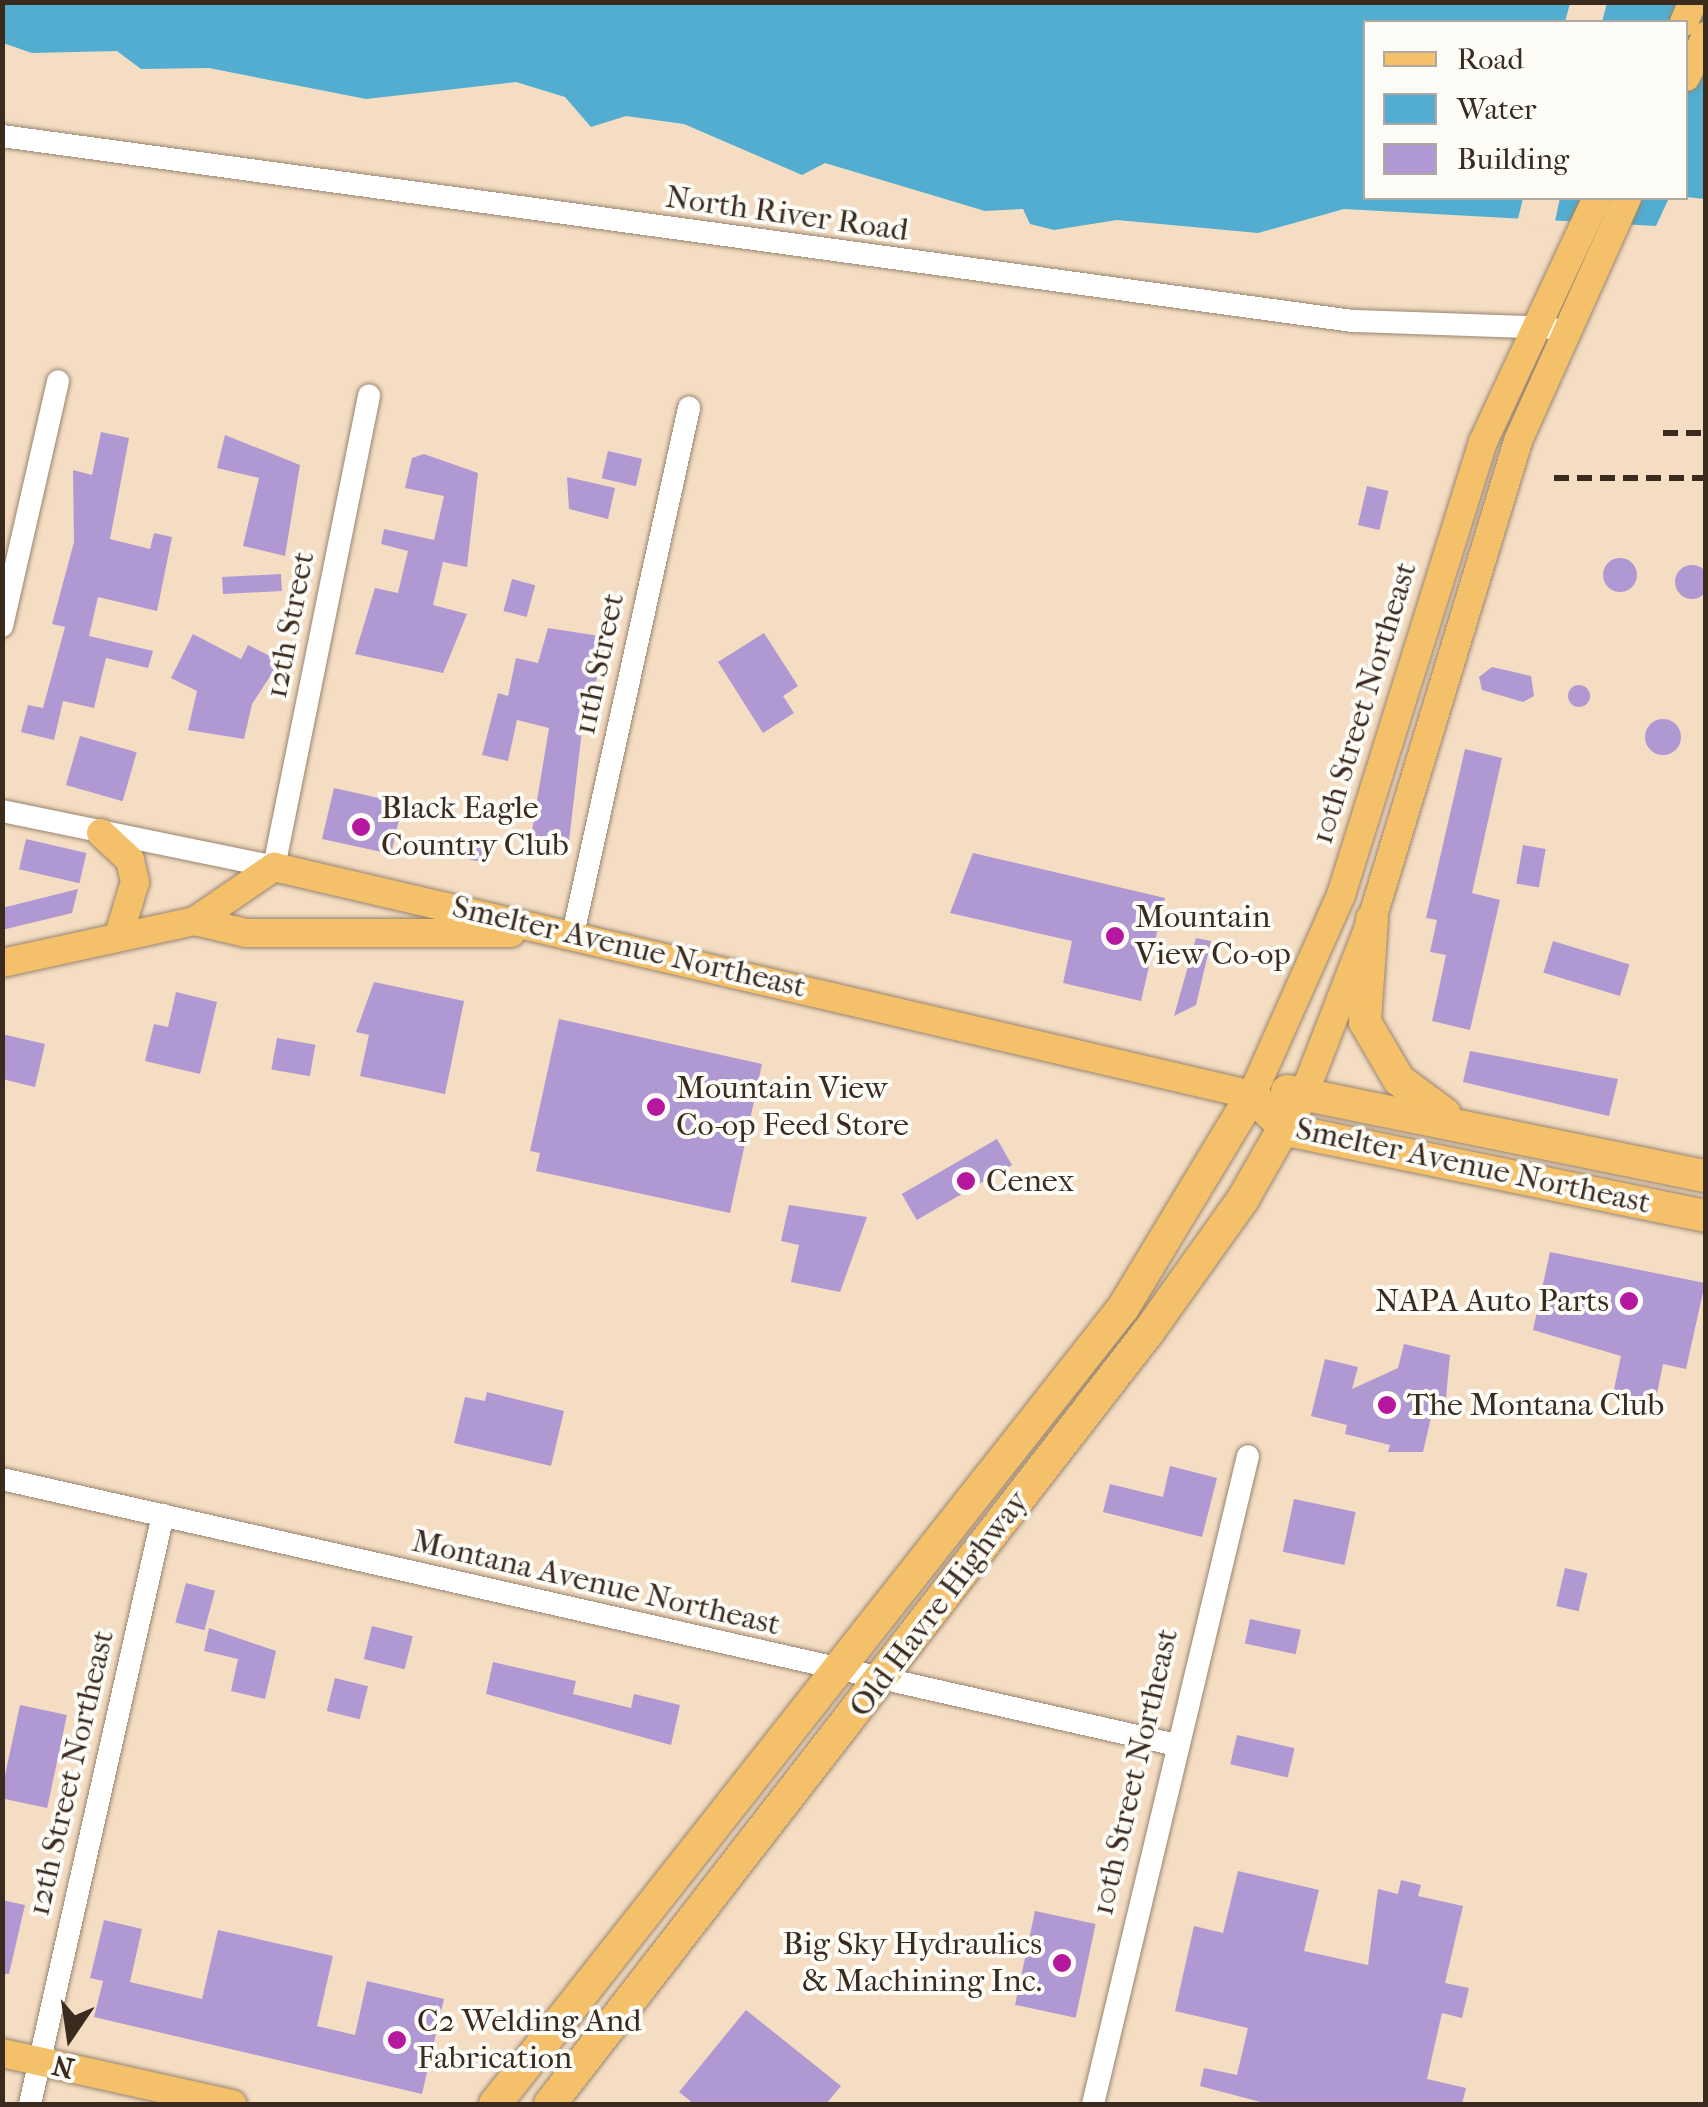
<!DOCTYPE html>
<style>
body{margin:0}
#map{position:relative;width:1708px;height:2107px;overflow:hidden;background:#f4ddc2;font-family:"IM FELL French Canon",serif}
div>[style]{position:absolute}
.water>*{inset:0;background:#52add0}
.pier>*{inset:0;background:#f4ddc2}
.building>*{inset:0;background:#b099d2;transform-origin:0 0}
.round{border-radius:50%}
.roads{filter:drop-shadow(0 0 2px #988470) drop-shadow(0 0 2px #988470)}
.minor>*{height:22px;margin:-11px;padding:0 11px;transform-origin:11px;border-radius:11px;background:#fff}
.major>*{height:28px;margin:-14px;padding:0 14px;transform-origin:14px;border-radius:14px;background:#f4c16a}
.highway>*{height:32px;margin:-16px;padding:0 16px;transform-origin:16px;border-radius:16px;background:#f4c16a}
.rail>*{height:6px;margin-top:-3px;transform-origin:0;background:repeating-linear-gradient(90deg,#3b2a1e 0 15px,transparent 0 23px)}
.dots>*{width:28px;height:28px;translate:-50% -50%;box-sizing:border-box;border:5px solid #fdfcf7;border-radius:50%}
span{translate:-50% -50%;white-space:nowrap;text-align:center;line-height:1.15;-webkit-text-stroke:8px #fdfcf7;paint-order:stroke}
.street-label{font-size:32px;color:#3b2a1e}
.poi-label{font-size:32px;color:#3b2a1e}
.left{translate:0 -50%;text-align:left}
.right{translate:-100% -50%;text-align:right}
.frame{position:absolute;inset:0;border:5px solid #3b2a1e;pointer-events:none}
.legend{position:absolute;left:1363px;top:20px;width:325px;height:180px;box-sizing:border-box;background:#fdfcf7;border:2px solid #afa8a0;margin:0;padding:12px 18px;list-style:none;font-size:30px;color:#3b2a1e}
.legend li{display:flex;align-items:center;gap:20px;height:50px}
.legend b{width:50px;border:2px solid #afa8a0}
.north{position:absolute;left:20px;top:1987px;width:100px;height:100px;-webkit-text-stroke:8px #fdfcf7;paint-order:stroke;rotate:193deg;font-size:28px;font-weight:700;line-height:40px;text-align:center;color:#3b2a1e}
.north::after{content:'';display:block;margin:auto;width:35px;height:45px;background:#3b2a1e;clip-path:polygon(50% 0,100% 100%,50% 72%,0 100%)}
</style>
<div id="map">
<div class="water">
<div style="clip-path:polygon(3px 2px,1705px 3px,1705px 199px,1686px 197px,1686px 22px,1366px 22px,1366px 198px,1669px 198px,1656px 226px,1344px 209px,1258px 233px,1117px 220px,1054px 230px,1030px 224px,1023px 209px,985px 211px,825px 163px,802px 175px,684px 124px,626px 116px,591px 127px,565px 97px,516px 82px,366px 99px,209px 68px,141px 69px,117px 51px,32px 53px,3px 43px)"></div>
</div>
<div class="pier">
<div style="clip-path:polygon(1570px 3px,1607px 3px,1602px 22px,1565px 22px)"></div>
<div style="clip-path:polygon(1523px 198px,1560px 198px,1554px 226px,1517px 223px)"></div>
</div>
<div class="building">
<div style="clip-path:polygon(101px 432px,129px 438px,110px 539px,150px 549px,154px 533px,172px 537px,157px 611px,98px 597px,89px 636px,153px 651px,148px 668px,106px 658px,94px 708px,63px 701px,54px 740px,21px 732px,28px 705px,43px 708px,65px 627px,52px 624px,74px 542px,73px 470px,92px 475px)"></div>
<div style="clip-path:polygon(225px 435px,300px 465px,285px 556px,243px 546px,259px 478px,217px 468px)"></div>
<div style="left:608px;top:451px;width:35px;height:28px;rotate:13deg"></div>
<div style="clip-path:polygon(424px 454px,478px 473px,467px 567px,443px 562px,433px 605px,467px 614px,443px 673px,355px 654px,375px 588px,398px 593px,408px 551px,381px 544px,384px 529px,434px 540px,444px 496px,405px 488px,412px 458px)"></div>
<div style="clip-path:polygon(567px 477px,615px 488px,608px 519px,569px 509px)"></div>
<div style="left:1367px;top:486px;width:22px;height:40px;rotate:13deg"></div>
<div class="round" style="left:1603px;top:558px;width:34px;height:34px"></div>
<div class="round" style="left:1675px;top:565px;width:34px;height:34px"></div>
<div style="left:281px;top:574px;width:17px;height:59px;rotate:87deg"></div>
<div style="left:512px;top:579px;width:24px;height:33px;rotate:15deg"></div>
<div style="clip-path:polygon(548px 628px,612px 638px,584px 713px,567px 858px,529px 849px,549px 728px,517px 720px,508px 761px,482px 755px,498px 693px,508px 696px,516px 658px,538px 663px)"></div>
<div style="clip-path:polygon(764px 633px,798px 686px,783px 696px,794px 713px,763px 733px,718px 662px)"></div>
<div style="clip-path:polygon(193px 634px,241px 659px,248px 645px,280px 661px,252px 704px,244px 739px,188px 730px,197px 691px,171px 678px)"></div>
<div style="clip-path:polygon(1492px 667px,1531px 676px,1534px 696px,1523px 702px,1482px 690px,1479px 677px)"></div>
<div class="round" style="left:1568px;top:685px;width:22px;height:22px"></div>
<div class="round" style="left:1645px;top:719px;width:36px;height:36px"></div>
<div style="left:80px;top:736px;width:59px;height:51px;rotate:16deg"></div>
<div style="clip-path:polygon(1465px 749px,1502px 758px,1472px 893px,1500px 900px,1470px 1030px,1432px 1021px,1446px 955px,1430px 952px,1437px 920px,1426px 918px)"></div>
<div style="clip-path:polygon(334px 788px,392px 801px,389px 812px,400px 815px,391px 854px,322px 839px)"></div>
<div style="left:469px;top:836px;width:16px;height:23px;rotate:11deg"></div>
<div style="left:26px;top:839px;width:62px;height:31px;rotate:13deg"></div>
<div style="left:1523px;top:845px;width:23px;height:39px;rotate:10deg"></div>
<div style="clip-path:polygon(973px 853px,1165px 898px,1141px 1001px,1063px 983px,1072px 941px,950px 913px)"></div>
<div style="clip-path:polygon(78px 889px,72px 913px,2px 930px,2px 908px)"></div>
<div style="clip-path:polygon(1196px 938px,1211px 941px,1196px 1005px,1174px 1016px)"></div>
<div style="left:1553px;top:941px;width:80px;height:33px;rotate:17deg"></div>
<div style="clip-path:polygon(374px 982px,464px 1001px,445px 1094px,360px 1076px,369px 1035px,356px 1032px)"></div>
<div style="clip-path:polygon(176px 992px,217px 1002px,200px 1074px,145px 1061px,154px 1024px,168px 1027px)"></div>
<div style="clip-path:polygon(559px 1019px,762px 1064px,730px 1213px,536px 1171px,540px 1153px,530px 1151px)"></div>
<div style="clip-path:polygon(2px 1034px,45px 1044px,35px 1087px,2px 1079px)"></div>
<div style="left:277px;top:1038px;width:39px;height:32px;rotate:10deg"></div>
<div style="clip-path:polygon(1470px 1051px,1618px 1079px,1609px 1116px,1463px 1082px)"></div>
<div style="left:997px;top:1139px;width:30px;height:110px;rotate:60deg"></div>
<div style="clip-path:polygon(789px 1205px,867px 1217px,840px 1292px,791px 1282px,799px 1245px,781px 1241px)"></div>
<div style="clip-path:polygon(1550px 1252px,1705px 1283px,1686px 1369px,1663px 1364px,1654px 1408px,1612px 1399px,1621px 1356px,1533px 1330px)"></div>
<div style="clip-path:polygon(1404px 1344px,1450px 1355px,1445px 1408px,1434px 1405px,1423px 1452px,1388px 1452px,1390px 1445px,1345px 1434px,1347px 1425px,1311px 1416px,1325px 1359px,1358px 1367px,1352px 1389px,1398px 1368px)"></div>
<div style="clip-path:polygon(487px 1392px,564px 1411px,551px 1466px,454px 1443px,465px 1397px,485px 1401px)"></div>
<div style="clip-path:polygon(1170px 1466px,1217px 1478px,1202px 1537px,1103px 1512px,1110px 1484px,1163px 1497px)"></div>
<div style="left:1294px;top:1499px;width:63px;height:54px;rotate:12deg"></div>
<div style="left:1565px;top:1568px;width:23px;height:39px;rotate:13deg"></div>
<div style="left:186px;top:1583px;width:30px;height:41px;rotate:15deg"></div>
<div style="left:1250px;top:1619px;width:52px;height:25px;rotate:12deg"></div>
<div style="left:372px;top:1626px;width:42px;height:34px;rotate:14deg"></div>
<div style="clip-path:polygon(209px 1628px,276px 1651px,265px 1699px,231px 1691px,238px 1659px,204px 1651px)"></div>
<div style="clip-path:polygon(493px 1662px,576px 1681px,573px 1694px,631px 1708px,634px 1694px,680px 1705px,671px 1745px,486px 1694px)"></div>
<div style="left:335px;top:1678px;width:34px;height:34px;rotate:14deg"></div>
<div style="left:20px;top:1705px;width:48px;height:95px;rotate:12deg"></div>
<div style="left:1237px;top:1735px;width:59px;height:30px;rotate:13deg"></div>
<div style="clip-path:polygon(1238px 1871px,1319px 1890px,1304px 1951px,1368px 1965px,1378px 1889px,1398px 1894px,1401px 1880px,1421px 1885px,1418px 1896px,1463px 1906px,1445px 1983px,1469px 1988px,1462px 2018px,1442px 2013px,1427px 2079px,1466px 2088px,1462px 2104px,1268px 2104px,1200px 2086px,1204px 2068px,1237px 2075px,1248px 2028px,1175px 2011px,1194px 1926px,1223px 1933px)"></div>
<div style="clip-path:polygon(2px 1900px,25px 1905px,9px 1974px,2px 1974px)"></div>
<div style="left:1035px;top:1911px;width:62px;height:96px;rotate:12deg"></div>
<div style="clip-path:polygon(104px 1920px,142px 1929px,130px 1982px,202px 1999px,218px 1930px,333px 1956px,317px 2026px,355px 2035px,367px 1981px,444px 1999px,422px 2094px,94px 2017px,103px 1981px,90px 1978px)"></div>
<div style="clip-path:polygon(746px 2010px,841px 2086px,826px 2104px,694px 2104px,679px 2092px)"></div>
</div>
<div class="roads">
<div class="minor">
<div style="left:2px;top:136px;width:1364px;rotate:7.8deg"></div>
<div style="left:1353px;top:321px;width:198px;rotate:2deg"></div>
<div style="left:2px;top:626px;width:251px;rotate:-77.1deg"></div>
<div style="left:2px;top:811px;width:278px;rotate:11.6deg"></div>
<div style="left:274px;top:867px;width:481px;rotate:-78.6deg"></div>
<div style="left:573px;top:934px;width:539px;rotate:-77.56deg"></div>
<div style="left:2px;top:1479px;width:1205px;rotate:12.76deg"></div>
<div style="left:30px;top:2104px;width:604px;rotate:-77.28deg"></div>
<div style="left:1093px;top:2104px;width:666px;rotate:-76.55deg"></div>
</div>
<div class="major">
<div style="left:1684px;top:22px;width:22px;rotate:-66deg"></div>
<div style="left:1686px;top:77px;width:46px;rotate:-64deg"></div>
<div style="left:101px;top:833px;width:40px;rotate:43deg"></div>
<div style="left:130px;top:860px;width:23px;rotate:77deg"></div>
<div style="left:135px;top:882px;width:55px;rotate:106.8deg"></div>
<div style="left:195px;top:921px;width:52px;rotate:13.2deg"></div>
<div style="left:246px;top:933px;width:265px"></div>
<div style="left:2px;top:963px;width:198px;rotate:-12.3deg"></div>
<div style="left:195px;top:921px;width:96px;rotate:-34.4deg"></div>
<div style="left:274px;top:867px;width:1004px;rotate:13.12deg"></div>
<div style="left:1252px;top:1095px;width:219px;rotate:-66deg"></div>
<div style="left:1341px;top:895px;width:475px;rotate:-72.6deg"></div>
<div style="left:1483px;top:442px;width:269px;rotate:-65deg"></div>
<div style="left:1306px;top:1089px;width:182px;rotate:-68.8deg"></div>
<div style="left:1372px;top:919px;width:500px;rotate:-73deg"></div>
<div style="left:1518px;top:441px;width:266px;rotate:-65.8deg"></div>
<div style="left:2px;top:2053px;width:236px;rotate:12.5deg"></div>
</div>
<div class="highway">
<div style="left:1372px;top:919px;width:103px;rotate:93.9deg"></div>
<div style="left:1365px;top:1022px;width:67px;rotate:59.6deg"></div>
<div style="left:1399px;top:1080px;width:57px;rotate:36.5deg"></div>
<div style="left:1287px;top:1091px;width:428px;rotate:11.5deg"></div>
<div style="left:1252px;top:1095px;width:49px;rotate:45deg"></div>
<div style="left:1287px;top:1130px;width:428px;rotate:11.6deg"></div>
<div style="left:495px;top:2104px;width:1014px;rotate:-51.73deg"></div>
<div style="left:1123px;top:1308px;width:249px;rotate:-58.8deg"></div>
<div style="left:550px;top:2104px;width:978px;rotate:-52.23deg"></div>
<div style="left:1149px;top:1331px;width:162px;rotate:-54.5deg"></div>
<div style="left:1243px;top:1199px;width:127px;rotate:-60.2deg"></div>
</div>
</div>
<div class="rail">
<div style="left:1663px;top:433px;width:43px"></div>
<div style="left:1554px;top:478px;width:152px"></div>
</div>
<div class="dots">
<div style="left:361px;top:827px;background:#b5179e"></div>
<div style="left:1115px;top:936px;background:#b5179e"></div>
<div style="left:656px;top:1107px;background:#b5179e"></div>
<div style="left:966px;top:1181px;background:#b5179e"></div>
<div style="left:1629px;top:1301px;background:#b5179e"></div>
<div style="left:1387px;top:1405px;background:#b5179e"></div>
<div style="left:1062px;top:1963px;background:#b5179e"></div>
<div style="left:397px;top:2040px;background:#b5179e"></div>
</div>
<div class="street-label">
<span style="left:787px;top:214px;rotate:8deg">North River Road</span>
<span style="left:290px;top:625px;rotate:-79deg">12th Street</span>
<span style="left:599px;top:664px;rotate:-78deg">11th Street</span>
<span style="left:1364px;top:703px;rotate:-73deg">10th Street Northeast</span>
<span style="left:629px;top:947px;rotate:13deg">Smelter Avenue Northeast</span>
<span style="left:1473px;top:1166px;rotate:12deg">Smelter Avenue Northeast</span>
<span style="left:596px;top:1583px;rotate:13deg">Montana Avenue Northeast</span>
<span style="left:939px;top:1604px;rotate:-53deg">Old Havre Highway</span>
<span style="left:1135px;top:1772px;rotate:-77deg">10th Street Northeast</span>
<span style="left:71px;top:1773px;rotate:-77deg">12th Street Northeast</span>
</div>
<div class="poi-label">
<span class="left" style="left:381px;top:827px">Black Eagle<br>Country Club</span>
<span class="left" style="left:1135px;top:936px">Mountain<br>View Co-op</span>
<span class="left" style="left:676px;top:1107px">Mountain View<br>Co-op Feed Store</span>
<span class="left" style="left:986px;top:1181px">Cenex</span>
<span class="right" style="left:1609px;top:1301px">NAPA Auto Parts</span>
<span class="left" style="left:1407px;top:1405px">The Montana Club</span>
<span class="right" style="left:1042px;top:1963px">Big Sky Hydraulics<br>&amp; Machining Inc.</span>
<span class="left" style="left:417px;top:2040px">C2 Welding And<br>Fabrication</span>
</div>
<div class="frame"></div>
<ul class="legend">
<li><b style="height:12px;background:#f4c16a"></b>Road</li>
<li><b style="height:28px;background:#52add0"></b>Water</li>
<li><b style="height:28px;background:#b099d2"></b>Building</li>
</ul>
<div class="north">N</div>
</div>
